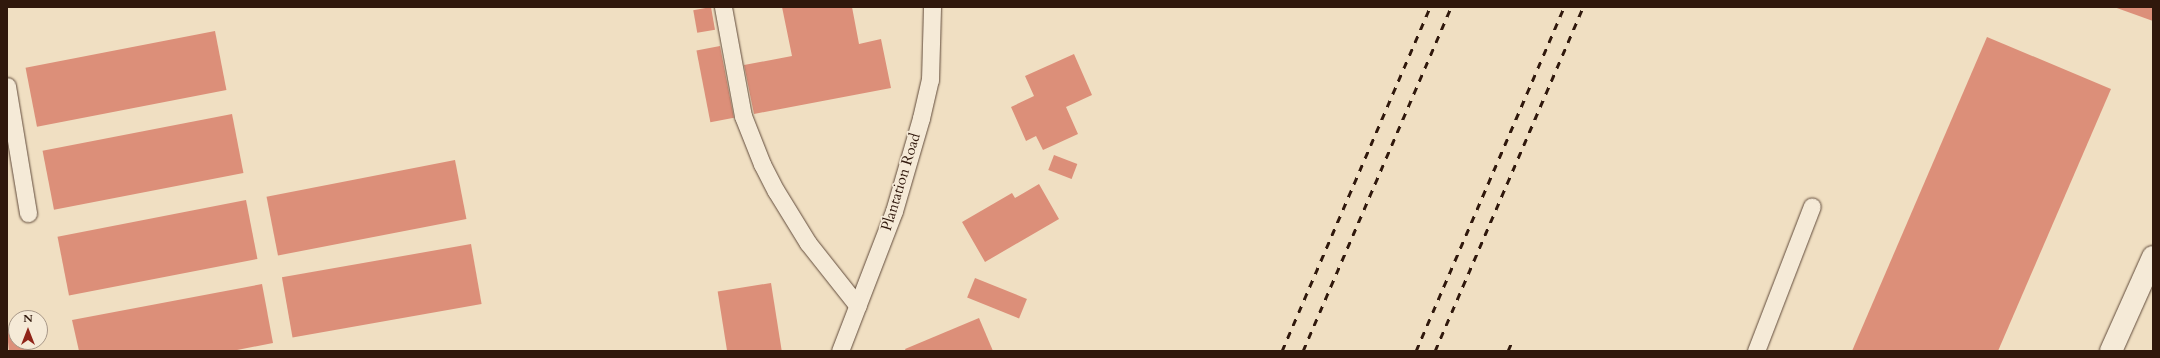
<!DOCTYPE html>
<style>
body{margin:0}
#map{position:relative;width:2160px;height:358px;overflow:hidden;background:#f0dfc2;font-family:Cardo,serif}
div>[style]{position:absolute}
.building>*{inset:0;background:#dc8f79;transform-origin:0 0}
.roads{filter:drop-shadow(0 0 1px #604a3a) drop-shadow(0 0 1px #604a3a)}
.service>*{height:17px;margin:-8.5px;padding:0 8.5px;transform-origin:8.5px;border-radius:8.5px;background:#f5ead7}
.tertiary>*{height:22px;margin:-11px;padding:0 11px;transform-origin:11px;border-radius:11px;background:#f5ead7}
.rail>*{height:3px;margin-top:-1.5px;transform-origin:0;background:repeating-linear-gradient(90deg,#30180c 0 7px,transparent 0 14px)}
span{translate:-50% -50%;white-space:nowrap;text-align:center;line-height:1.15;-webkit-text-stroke:3.5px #f5ead7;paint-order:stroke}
.street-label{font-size:15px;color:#30180c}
.frame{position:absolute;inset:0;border:8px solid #30180c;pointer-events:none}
.north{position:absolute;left:8px;top:310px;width:40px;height:40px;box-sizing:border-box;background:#f5ead7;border:1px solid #a69686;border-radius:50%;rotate:0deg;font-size:11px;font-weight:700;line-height:16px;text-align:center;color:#30180c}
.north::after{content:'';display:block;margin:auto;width:14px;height:18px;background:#8f2418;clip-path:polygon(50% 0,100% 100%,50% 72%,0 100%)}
</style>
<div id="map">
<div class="building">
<div style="left:711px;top:7px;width:23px;height:18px;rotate:80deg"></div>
<div style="clip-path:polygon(782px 7px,852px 7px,859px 44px,881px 39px,891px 88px,754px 114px,744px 65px,792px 56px)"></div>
<div style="clip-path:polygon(2114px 7px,2153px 7px,2153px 21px)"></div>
<div style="left:215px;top:31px;width:60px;height:193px;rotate:79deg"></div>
<div style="clip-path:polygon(1987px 37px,2111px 89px,1998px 351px,1852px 351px)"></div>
<div style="left:720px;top:46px;width:73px;height:24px;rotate:79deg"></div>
<div style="clip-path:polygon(1074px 54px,1092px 95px,1066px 107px,1078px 134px,1043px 150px,1036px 136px,1026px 141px,1011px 107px,1034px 96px,1025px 76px)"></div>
<div style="left:232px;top:114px;width:60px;height:193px;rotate:79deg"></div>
<div style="left:1054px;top:155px;width:25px;height:16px;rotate:21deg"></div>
<div style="left:455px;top:160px;width:60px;height:192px;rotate:79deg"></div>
<div style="clip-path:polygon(1039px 184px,1059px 219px,985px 262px,962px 222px,1012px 193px,1015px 198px)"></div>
<div style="left:246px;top:200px;width:60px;height:192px;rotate:79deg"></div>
<div style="left:471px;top:244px;width:61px;height:192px;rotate:80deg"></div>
<div style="left:975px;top:278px;width:56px;height:21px;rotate:22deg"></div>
<div style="left:771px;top:283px;width:69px;height:54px;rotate:81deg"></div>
<div style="clip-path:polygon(262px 284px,273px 343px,232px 351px,79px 351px,72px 320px)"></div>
<div style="clip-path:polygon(979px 318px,993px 351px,906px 351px,905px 349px)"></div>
<div style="clip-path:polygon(16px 331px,16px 342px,27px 342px,28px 351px,9px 351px,7px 333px)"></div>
</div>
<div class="roads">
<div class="service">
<div style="left:723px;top:7px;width:111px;rotate:79.6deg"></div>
<div style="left:743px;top:116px;width:52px;rotate:68.4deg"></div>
<div style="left:762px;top:164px;width:30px;rotate:63deg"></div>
<div style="left:776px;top:191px;width:61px;rotate:58.4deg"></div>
<div style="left:808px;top:243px;width:80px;rotate:51.6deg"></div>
<div style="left:7px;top:86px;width:129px;rotate:80.6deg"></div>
<div style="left:840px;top:351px;width:150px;rotate:-68.9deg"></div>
<div style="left:894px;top:211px;width:97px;rotate:-73.8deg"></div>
<div style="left:921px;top:118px;width:39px;rotate:-77deg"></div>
<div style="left:930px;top:80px;width:73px;rotate:-88.4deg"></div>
<div style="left:1756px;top:351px;width:155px;rotate:-68.9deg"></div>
</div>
<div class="tertiary">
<div style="left:2111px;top:351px;width:103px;rotate:-65.9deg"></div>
</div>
</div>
<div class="rail">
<div style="left:1282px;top:351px;width:374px;rotate:-66.7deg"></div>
<div style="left:1303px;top:351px;width:374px;rotate:-66.7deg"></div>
<div style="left:1416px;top:351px;width:374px;rotate:-66.7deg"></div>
<div style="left:1435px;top:351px;width:374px;rotate:-66.7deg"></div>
<div style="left:1508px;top:351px;width:13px;rotate:-67deg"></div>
</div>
<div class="street-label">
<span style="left:901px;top:182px;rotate:-73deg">Plantation Road</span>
</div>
<div class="frame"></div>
<div class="north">N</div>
</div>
